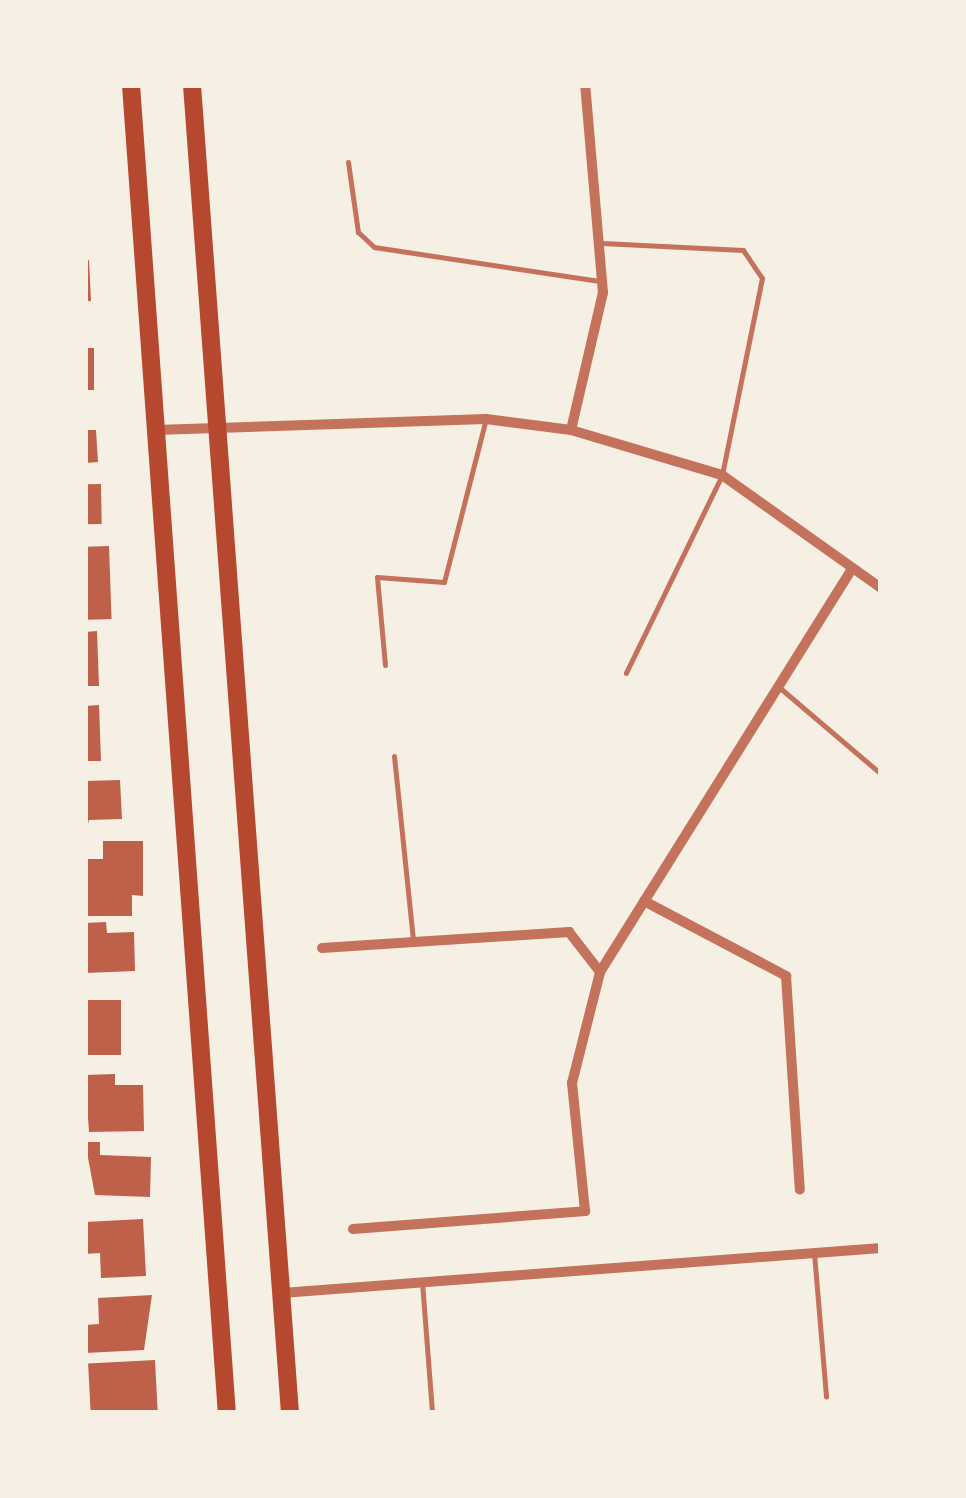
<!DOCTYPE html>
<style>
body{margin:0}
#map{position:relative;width:966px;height:1498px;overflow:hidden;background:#f6efe4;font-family:"Fira Sans Condensed",sans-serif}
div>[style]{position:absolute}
.building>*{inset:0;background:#bf614a;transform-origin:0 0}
.service>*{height:5px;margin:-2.5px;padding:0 2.5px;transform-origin:2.5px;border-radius:2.5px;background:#c5725c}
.minor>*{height:10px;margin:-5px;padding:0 5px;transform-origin:5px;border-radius:5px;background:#c5725c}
.primary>*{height:18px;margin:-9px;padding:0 9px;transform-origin:9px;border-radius:9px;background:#b5482f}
span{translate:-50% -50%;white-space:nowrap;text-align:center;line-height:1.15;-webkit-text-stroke:9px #f6efe4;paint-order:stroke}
.frame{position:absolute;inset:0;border:88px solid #f6efe4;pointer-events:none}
</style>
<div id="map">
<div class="building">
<div style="clip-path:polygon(89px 260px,91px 301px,85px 301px,85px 261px)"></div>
<div style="left:85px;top:348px;width:9px;height:42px"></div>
<div style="clip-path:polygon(85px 430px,96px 430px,98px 462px,85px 463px)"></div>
<div style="left:101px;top:484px;width:40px;height:16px;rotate:89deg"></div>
<div style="left:109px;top:546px;width:73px;height:24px;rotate:88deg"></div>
<div style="clip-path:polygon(97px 631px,99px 686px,85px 686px,85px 632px)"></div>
<div style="clip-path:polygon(99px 705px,101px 761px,85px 761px,85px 706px)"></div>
<div style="clip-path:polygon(120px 780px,122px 819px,89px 820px,85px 836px,85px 781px)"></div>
<div style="clip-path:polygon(103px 841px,143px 841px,143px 896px,132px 895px,132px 916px,85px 916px,85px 859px,103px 859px)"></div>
<div style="clip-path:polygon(106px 922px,107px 933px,134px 932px,135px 971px,85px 973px,85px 923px)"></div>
<div style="left:85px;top:1000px;width:36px;height:55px"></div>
<div style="clip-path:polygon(115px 1074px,115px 1085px,143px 1085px,144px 1131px,89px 1132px,85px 1075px)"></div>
<div style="clip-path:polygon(85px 1142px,100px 1142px,100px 1155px,151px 1157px,150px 1197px,95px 1195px)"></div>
<div style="clip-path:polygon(143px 1219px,146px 1276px,101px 1278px,100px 1253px,85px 1254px,85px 1222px)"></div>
<div style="clip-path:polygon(152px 1295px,144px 1350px,85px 1353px,85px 1325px,99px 1324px,98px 1298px)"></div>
<div style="left:155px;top:1360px;width:53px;height:67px;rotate:87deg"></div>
</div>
<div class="service">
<div style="left:348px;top:162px;width:71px;rotate:81.9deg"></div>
<div style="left:358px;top:232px;width:22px;rotate:43deg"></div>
<div style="left:374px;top:247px;width:228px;rotate:8.6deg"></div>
<div style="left:602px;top:243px;width:141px;rotate:2.8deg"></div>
<div style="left:743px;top:250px;width:34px;rotate:56deg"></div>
<div style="left:762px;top:278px;width:201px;rotate:101.5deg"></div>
<div style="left:722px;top:475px;width:220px;rotate:115.9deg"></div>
<div style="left:385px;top:665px;width:88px;rotate:-95.2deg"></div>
<div style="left:377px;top:577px;width:67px;rotate:4.3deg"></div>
<div style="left:444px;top:582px;width:165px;rotate:-75.6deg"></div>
<div style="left:780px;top:688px;width:133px;rotate:40.4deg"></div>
<div style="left:394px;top:756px;width:184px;rotate:84.1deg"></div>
<div style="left:814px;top:1253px;width:144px;rotate:85.2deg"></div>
<div style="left:422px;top:1282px;width:131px;rotate:85.6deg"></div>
</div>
<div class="minor">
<div style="left:155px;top:430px;width:331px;rotate:-1.9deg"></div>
<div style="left:486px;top:419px;width:86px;rotate:7.4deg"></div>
<div style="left:571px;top:430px;width:158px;rotate:16.6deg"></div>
<div style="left:722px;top:475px;width:195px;rotate:35.4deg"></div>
<div style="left:571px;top:430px;width:141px;rotate:-76.9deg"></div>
<div style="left:603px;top:293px;width:209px;rotate:-94.9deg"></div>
<div style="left:644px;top:901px;width:161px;rotate:27.8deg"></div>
<div style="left:786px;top:976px;width:214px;rotate:86.3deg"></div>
<div style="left:322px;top:948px;width:248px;rotate:-3.7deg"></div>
<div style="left:569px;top:932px;width:51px;rotate:52.2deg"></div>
<div style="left:353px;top:1229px;width:233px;rotate:-4.4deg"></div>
<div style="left:585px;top:1211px;width:129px;rotate:-95.8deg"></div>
<div style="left:572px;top:1083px;width:114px;rotate:-75.8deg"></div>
<div style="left:600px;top:972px;width:476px;rotate:-58deg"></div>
<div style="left:282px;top:1293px;width:601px;rotate:-4.3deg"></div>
</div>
<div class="primary">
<div style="left:131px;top:85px;width:1331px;rotate:85.87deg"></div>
<div style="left:192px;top:85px;width:1332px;rotate:85.78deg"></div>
</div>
<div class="frame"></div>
</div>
